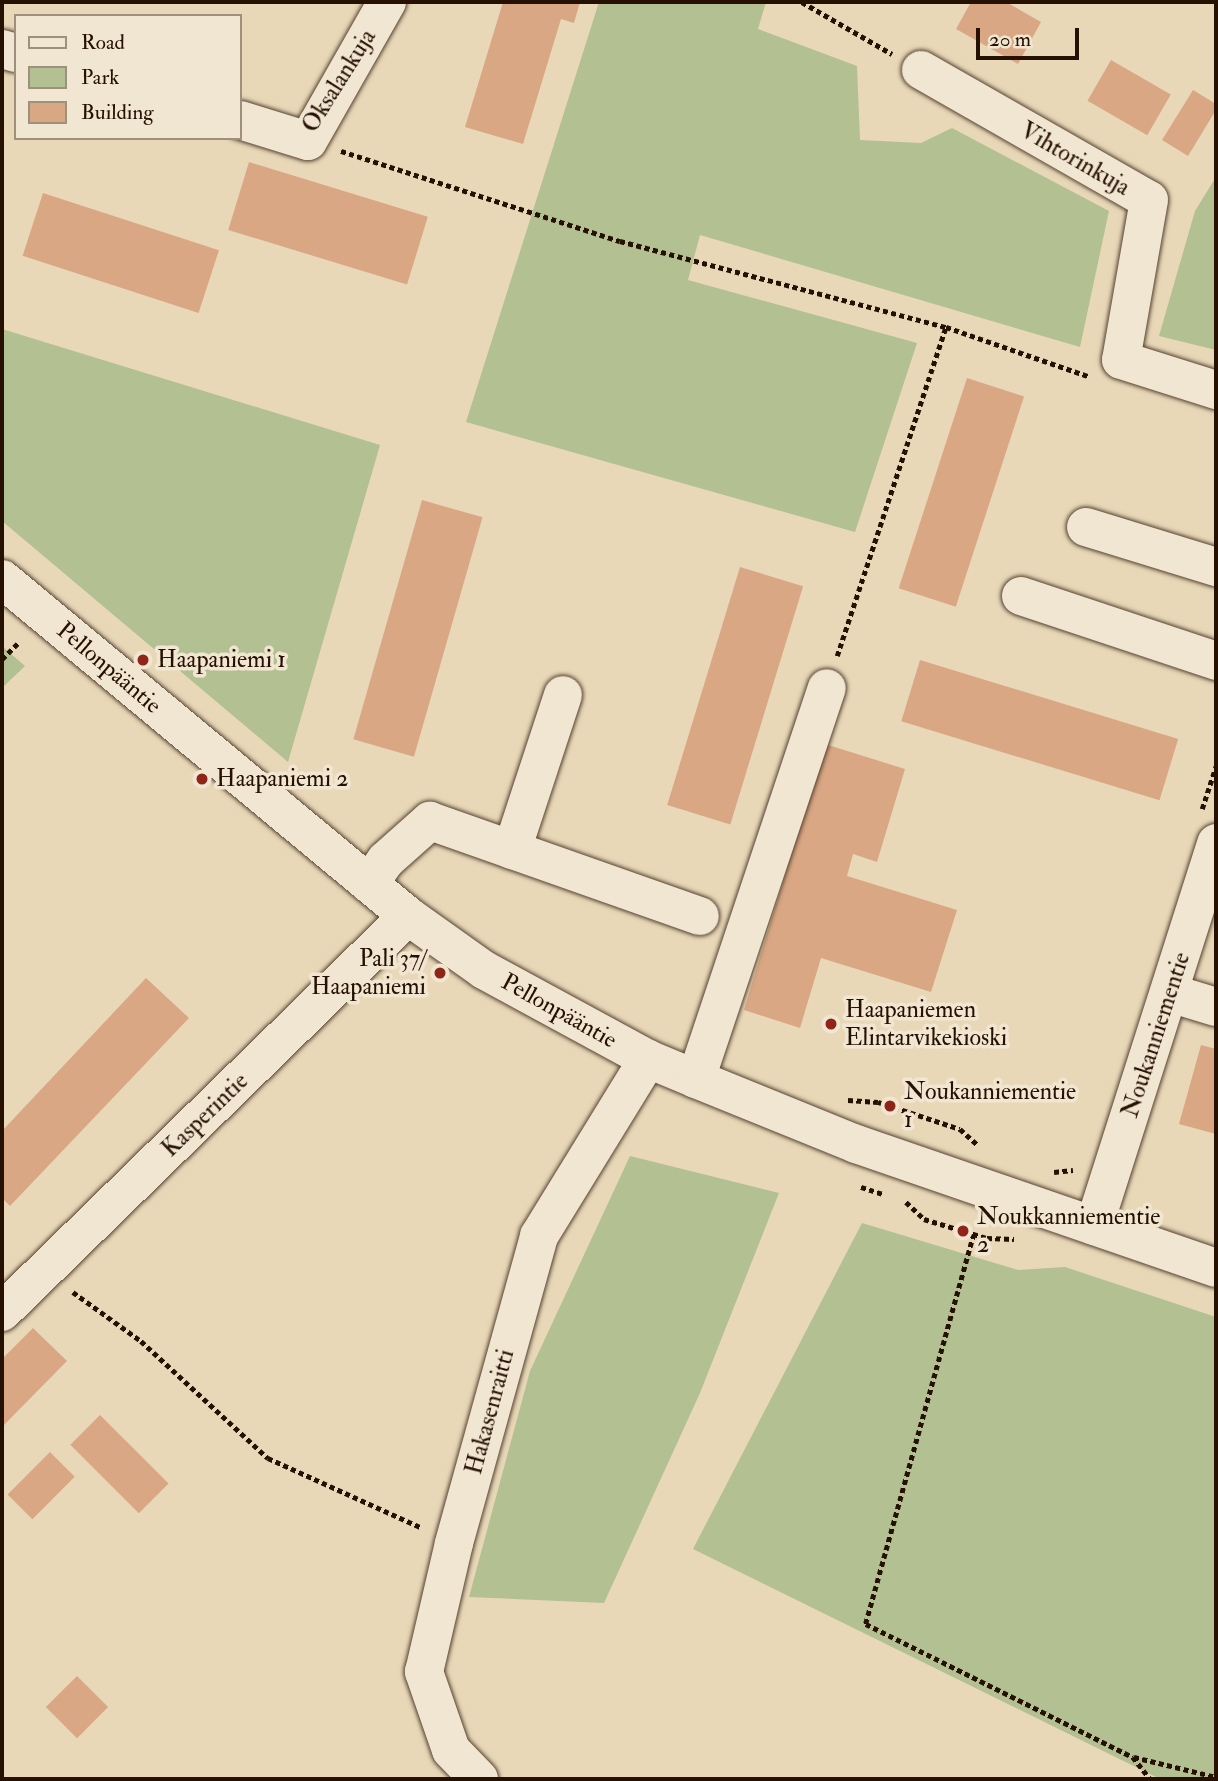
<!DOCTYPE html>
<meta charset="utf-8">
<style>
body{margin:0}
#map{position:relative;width:1218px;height:1781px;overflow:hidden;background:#e8d8b8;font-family:"IM FELL Double Pica",serif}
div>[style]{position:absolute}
.green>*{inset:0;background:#b2c092}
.building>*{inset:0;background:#daa784;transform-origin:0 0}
.path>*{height:4.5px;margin-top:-2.25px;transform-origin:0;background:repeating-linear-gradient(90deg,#251002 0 5px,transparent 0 8.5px)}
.roads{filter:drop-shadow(0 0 2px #564230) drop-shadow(0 0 2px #564230)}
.minor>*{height:38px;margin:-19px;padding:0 19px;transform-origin:19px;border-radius:19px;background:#f0e6d1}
.dots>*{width:19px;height:19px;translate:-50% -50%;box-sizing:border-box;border:4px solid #f0e6d1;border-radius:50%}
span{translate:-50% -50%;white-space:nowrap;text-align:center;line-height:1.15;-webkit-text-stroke:7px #f0e6d1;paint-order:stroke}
.street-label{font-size:24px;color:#251002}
.poi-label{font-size:24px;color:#251002}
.left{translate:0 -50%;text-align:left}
.right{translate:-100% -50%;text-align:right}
.frame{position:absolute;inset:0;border:4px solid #251002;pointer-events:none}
.legend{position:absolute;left:14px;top:14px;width:228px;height:126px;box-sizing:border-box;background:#f0e6d1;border:2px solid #9f907e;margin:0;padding:9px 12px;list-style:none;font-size:21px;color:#251002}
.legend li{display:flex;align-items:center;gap:14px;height:35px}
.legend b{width:35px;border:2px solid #9f907e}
.scale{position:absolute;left:976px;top:28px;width:103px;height:32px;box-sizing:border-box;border:4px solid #251002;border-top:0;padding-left:9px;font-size:21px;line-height:24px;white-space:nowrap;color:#251002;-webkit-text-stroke:5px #f0e6d1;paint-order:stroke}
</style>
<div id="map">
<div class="green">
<div style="clip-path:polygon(599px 2px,766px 2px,758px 29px,857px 66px,860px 140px,921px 143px,952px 128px,1109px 211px,1080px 347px,700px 235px,688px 280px,917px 343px,855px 532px,466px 422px)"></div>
<div style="clip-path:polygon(1216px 177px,1216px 350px,1159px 336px,1195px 211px)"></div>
<div style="clip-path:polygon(2px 329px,380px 445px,288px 762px,2px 521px)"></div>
<div style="clip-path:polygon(2px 646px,25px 666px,2px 688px)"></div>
<div style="clip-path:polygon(630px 1156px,779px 1193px,700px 1393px,604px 1603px,469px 1597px,530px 1371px)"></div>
<div style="clip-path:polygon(862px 1223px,1018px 1270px,1065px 1267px,1216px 1317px,1216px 1779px,1160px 1779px,693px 1549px)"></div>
</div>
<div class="building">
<div style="clip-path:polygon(503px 2px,580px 2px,574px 23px,561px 19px,523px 144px,465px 127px)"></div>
<div style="clip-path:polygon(971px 2px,1006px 2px,1041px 22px,1018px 64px,956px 29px)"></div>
<div style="left:1111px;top:60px;width:69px;height:47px;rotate:30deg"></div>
<div style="clip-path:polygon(1193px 90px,1216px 104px,1216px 110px,1188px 156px,1162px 140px)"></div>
<div style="left:249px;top:162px;width:187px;height:71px;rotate:17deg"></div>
<div style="left:43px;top:193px;width:185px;height:66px;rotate:18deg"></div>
<div style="left:967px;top:378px;width:60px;height:221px;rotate:18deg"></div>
<div style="left:422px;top:500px;width:63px;height:249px;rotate:16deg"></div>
<div style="left:740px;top:567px;width:66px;height:249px;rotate:17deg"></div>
<div style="left:920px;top:660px;width:270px;height:64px;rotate:17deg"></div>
<div style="clip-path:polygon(825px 744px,905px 769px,877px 862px,853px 854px,847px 876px,957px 910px,931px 992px,821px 958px,800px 1028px,744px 1010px)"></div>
<div style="clip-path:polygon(146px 978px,189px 1018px,10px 1206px,2px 1198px,2px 1131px)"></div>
<div style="clip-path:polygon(1201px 1045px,1216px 1049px,1216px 1134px,1179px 1124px)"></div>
<div style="clip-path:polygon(33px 1328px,67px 1361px,2px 1427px,2px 1359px)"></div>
<div style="left:100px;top:1415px;width:97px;height:42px;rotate:45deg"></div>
<div style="left:50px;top:1452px;width:35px;height:60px;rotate:45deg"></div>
<div style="left:77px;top:1676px;width:44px;height:44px;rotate:45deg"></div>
</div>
<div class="path">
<div style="left:802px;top:2px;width:104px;rotate:30deg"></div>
<div style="left:341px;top:151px;width:293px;rotate:17.9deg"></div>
<div style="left:620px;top:241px;width:337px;rotate:14.8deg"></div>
<div style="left:946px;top:327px;width:152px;rotate:19.1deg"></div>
<div style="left:837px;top:656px;width:347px;rotate:-71.7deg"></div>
<div style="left:2px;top:659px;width:25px;rotate:-45deg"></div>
<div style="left:1202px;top:809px;width:45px;rotate:-72deg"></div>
<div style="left:848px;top:1100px;width:30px;rotate:4deg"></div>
<div style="left:878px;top:1102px;width:86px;rotate:18.2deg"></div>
<div style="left:960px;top:1129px;width:25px;rotate:42deg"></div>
<div style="left:1054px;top:1172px;width:19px;rotate:-6deg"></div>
<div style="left:861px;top:1187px;width:25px;rotate:18deg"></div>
<div style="left:906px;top:1202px;width:25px;rotate:43deg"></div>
<div style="left:924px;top:1219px;width:66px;rotate:16.8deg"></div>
<div style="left:987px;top:1238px;width:27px;rotate:2deg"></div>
<div style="left:974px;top:1234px;width:405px;rotate:105.5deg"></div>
<div style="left:866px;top:1624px;width:298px;rotate:26.5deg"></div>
<div style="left:1133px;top:1757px;width:28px;rotate:52deg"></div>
<div style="left:73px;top:1292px;width:84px;rotate:35.8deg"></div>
<div style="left:141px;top:1341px;width:173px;rotate:42.7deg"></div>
<div style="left:268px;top:1458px;width:169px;rotate:24.4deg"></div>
<div style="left:1134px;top:1757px;width:84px;rotate:13.7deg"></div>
</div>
<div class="roads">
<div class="minor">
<div style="left:2px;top:49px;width:15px;rotate:16deg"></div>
<div style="left:921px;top:70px;width:262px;rotate:29.7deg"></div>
<div style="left:1149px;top:200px;width:162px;rotate:99.9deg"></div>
<div style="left:1121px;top:360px;width:100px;rotate:17.5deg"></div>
<div style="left:240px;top:120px;width:71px;rotate:17.2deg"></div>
<div style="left:308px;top:141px;width:160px;rotate:-60.4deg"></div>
<div style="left:1086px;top:527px;width:136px;rotate:17.1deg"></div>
<div style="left:2px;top:579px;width:528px;rotate:39.69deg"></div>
<div style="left:408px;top:916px;width:93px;rotate:35.4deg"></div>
<div style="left:484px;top:970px;width:187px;rotate:28.5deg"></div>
<div style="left:648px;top:1059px;width:52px;rotate:22.6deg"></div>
<div style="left:696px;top:1079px;width:173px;rotate:22.1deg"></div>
<div style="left:856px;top:1144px;width:381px;rotate:19deg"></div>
<div style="left:1021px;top:596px;width:206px;rotate:18.4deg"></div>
<div style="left:512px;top:850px;width:163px;rotate:-71.8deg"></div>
<div style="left:369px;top:884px;width:29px;rotate:-55deg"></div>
<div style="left:386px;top:860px;width:59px;rotate:-41.6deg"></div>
<div style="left:430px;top:821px;width:286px;rotate:19.4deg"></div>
<div style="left:1170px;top:993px;width:48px;rotate:16.9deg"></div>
<div style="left:696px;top:1079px;width:412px;rotate:-71.5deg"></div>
<div style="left:1094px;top:1226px;width:402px;rotate:-72.3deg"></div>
<div style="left:2px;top:1312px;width:567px;rotate:-44.29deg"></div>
<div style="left:479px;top:1779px;width:40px;rotate:-134deg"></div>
<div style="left:451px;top:1750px;width:83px;rotate:-109.1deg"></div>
<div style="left:424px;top:1672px;width:132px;rotate:-76.9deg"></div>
<div style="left:454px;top:1543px;width:319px;rotate:-74.5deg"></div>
<div style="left:539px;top:1236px;width:208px;rotate:-58.4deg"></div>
</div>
</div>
<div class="dots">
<div style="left:143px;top:660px;background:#8f2418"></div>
<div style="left:202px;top:779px;background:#8f2418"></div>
<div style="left:440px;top:973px;background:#8f2418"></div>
<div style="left:831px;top:1024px;background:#8f2418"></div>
<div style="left:890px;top:1106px;background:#8f2418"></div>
<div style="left:963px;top:1231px;background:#8f2418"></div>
</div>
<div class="street-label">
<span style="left:339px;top:81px;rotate:-58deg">Oksalankuja</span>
<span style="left:1075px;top:159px;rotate:30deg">Vihtorinkuja</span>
<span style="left:109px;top:668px;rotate:40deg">Pellonpääntie</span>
<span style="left:559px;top:1011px;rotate:29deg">Pellonpääntie</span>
<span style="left:1156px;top:1035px;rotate:-72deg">Noukanniementie</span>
<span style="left:205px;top:1115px;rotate:-44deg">Kasperintie</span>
<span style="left:490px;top:1412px;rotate:-75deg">Hakasenraitti</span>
</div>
<div class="poi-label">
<span class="left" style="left:157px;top:660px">Haapaniemi 1</span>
<span class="left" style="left:216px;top:779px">Haapaniemi 2</span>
<span class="right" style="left:426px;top:973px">Pali 37/<br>Haapaniemi</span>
<span class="left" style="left:845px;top:1024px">Haapaniemen<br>Elintarvikekioski</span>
<span class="left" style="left:904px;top:1106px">Noukanniementie<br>1</span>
<span class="left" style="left:977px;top:1231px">Noukkanniementie<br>2</span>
</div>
<div class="frame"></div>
<ul class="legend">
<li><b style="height:9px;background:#f0e6d1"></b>Road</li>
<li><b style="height:19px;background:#b2c092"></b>Park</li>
<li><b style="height:19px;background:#daa784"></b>Building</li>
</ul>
<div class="scale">20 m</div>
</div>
